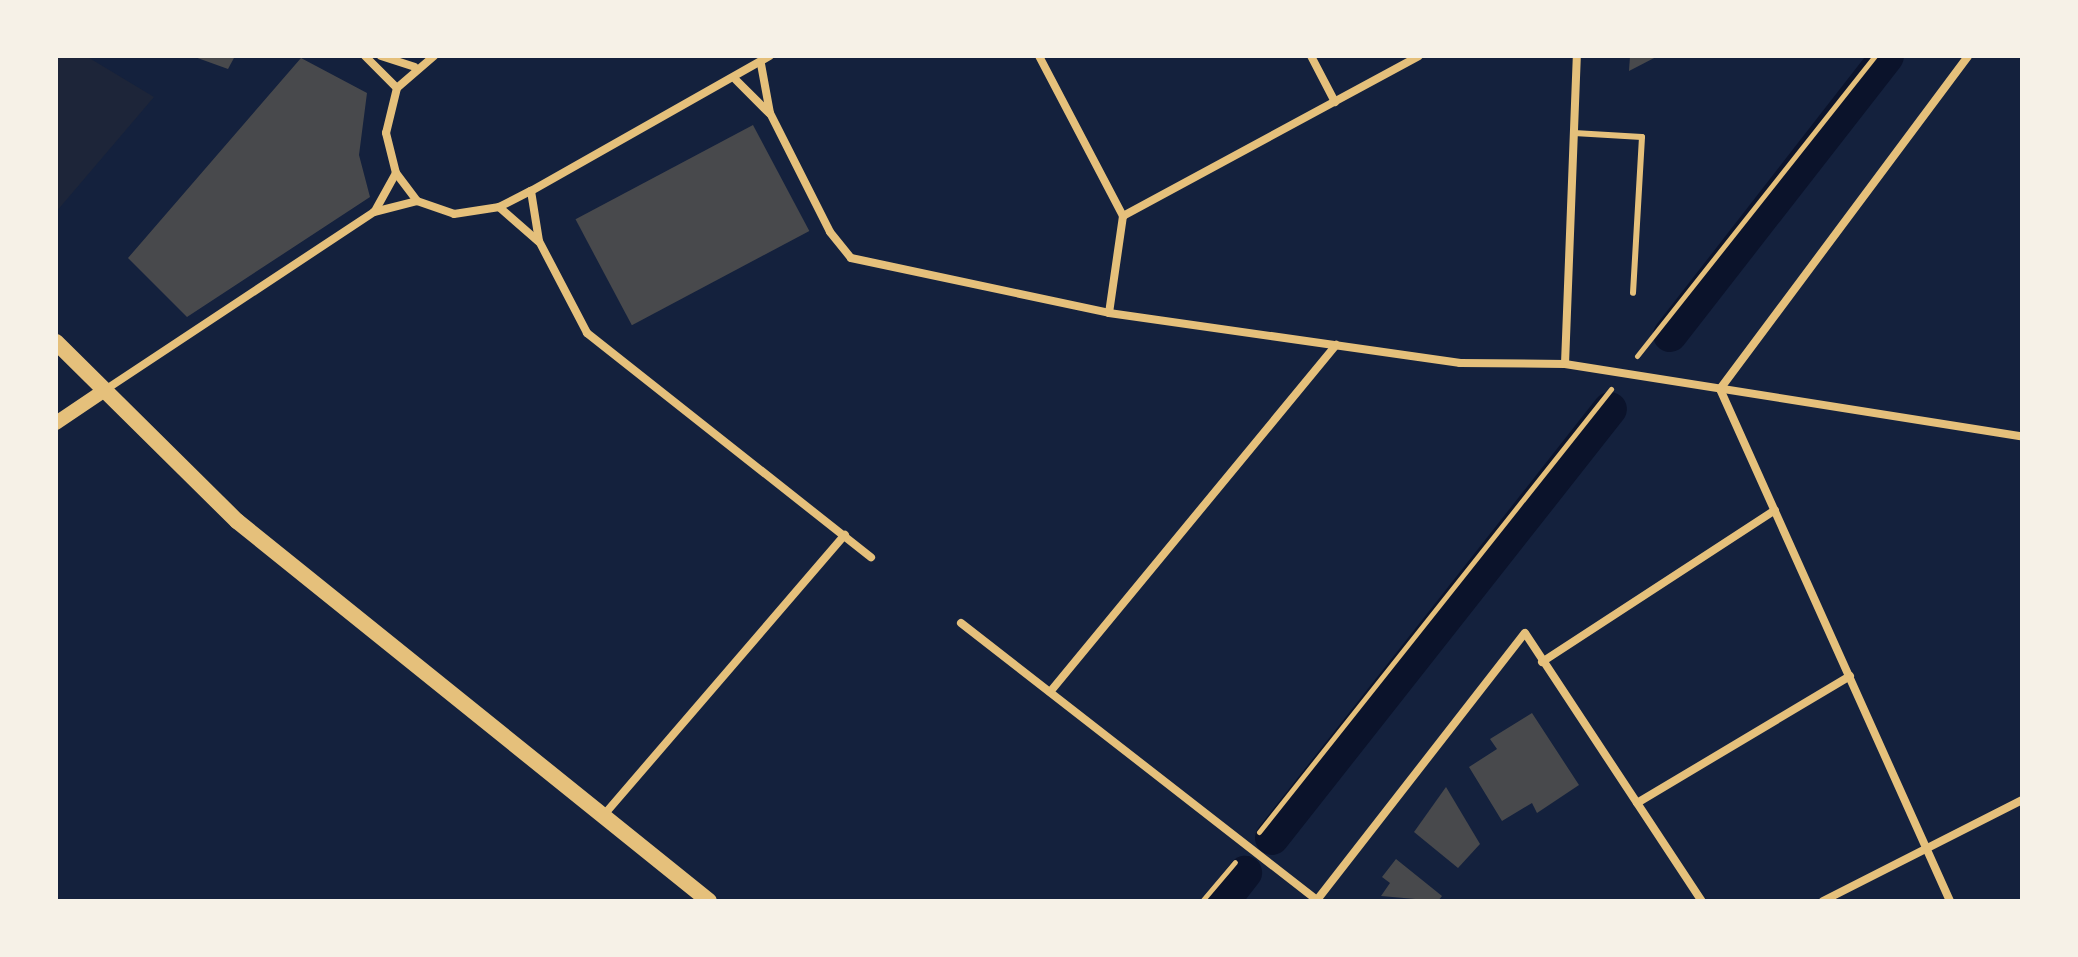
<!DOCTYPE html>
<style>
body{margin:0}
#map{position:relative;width:2078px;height:957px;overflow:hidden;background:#14213d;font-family:"Public Sans",sans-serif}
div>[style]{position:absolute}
.green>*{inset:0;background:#1d2539}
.canal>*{height:34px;margin:-17px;padding:0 17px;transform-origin:17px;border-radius:17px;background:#0b132b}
.building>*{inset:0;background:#48494c;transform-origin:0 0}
.path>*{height:5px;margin:-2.5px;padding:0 2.5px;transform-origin:2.5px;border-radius:2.5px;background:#e5c07b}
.service>*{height:6px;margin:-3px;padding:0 3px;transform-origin:3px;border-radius:3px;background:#e5c07b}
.minor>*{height:8px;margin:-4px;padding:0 4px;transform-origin:4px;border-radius:4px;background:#e5c07b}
.tertiary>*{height:14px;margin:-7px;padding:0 7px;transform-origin:7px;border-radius:7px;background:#e5c07b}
.secondary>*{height:16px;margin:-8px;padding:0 8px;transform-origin:8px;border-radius:8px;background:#e5c07b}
span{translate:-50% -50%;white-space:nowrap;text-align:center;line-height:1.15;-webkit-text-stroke:7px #f6f1e7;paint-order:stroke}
.frame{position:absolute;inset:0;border:58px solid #f6f1e7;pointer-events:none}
</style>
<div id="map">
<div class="green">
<div style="clip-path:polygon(56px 56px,86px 56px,154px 97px,56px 212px)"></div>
</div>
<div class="canal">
<div style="left:1670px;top:335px;width:353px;rotate:-52.1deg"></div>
<div style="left:1272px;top:838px;width:546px;rotate:-51.77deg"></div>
<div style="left:1223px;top:901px;width:36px;rotate:-52deg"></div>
</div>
<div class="building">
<div style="clip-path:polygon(192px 56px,235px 56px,228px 69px)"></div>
<div style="clip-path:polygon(1630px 56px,1658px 56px,1629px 71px)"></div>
<div style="clip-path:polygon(301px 58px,367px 93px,359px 155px,370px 197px,187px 317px,128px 258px)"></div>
<div style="left:753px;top:125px;width:120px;height:201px;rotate:62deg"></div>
<div style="clip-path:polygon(1532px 713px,1579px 785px,1537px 813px,1532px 803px,1502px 821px,1469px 767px,1497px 749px,1490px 739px)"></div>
<div style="clip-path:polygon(1446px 787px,1480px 844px,1458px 868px,1414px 832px)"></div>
<div style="clip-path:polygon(1396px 859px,1442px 896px,1438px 901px,1381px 896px,1390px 883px,1382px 877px)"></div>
</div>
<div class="path">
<div style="left:1637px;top:356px;width:383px;rotate:-51.6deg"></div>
<div style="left:1259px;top:832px;width:566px;rotate:-51.53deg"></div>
<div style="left:1202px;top:901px;width:51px;rotate:-49.8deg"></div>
</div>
<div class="service">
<div style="left:1574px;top:133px;width:68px;rotate:3.4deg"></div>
<div style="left:1642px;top:137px;width:156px;rotate:93.3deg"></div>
</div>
<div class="minor">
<div style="left:365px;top:56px;width:45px;rotate:45deg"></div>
<div style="left:381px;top:56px;width:35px;rotate:18deg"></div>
<div style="left:434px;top:56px;width:49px;rotate:139.1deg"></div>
<div style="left:397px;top:88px;width:46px;rotate:103.7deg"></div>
<div style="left:386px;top:133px;width:41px;rotate:76deg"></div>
<div style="left:396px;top:173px;width:35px;rotate:53deg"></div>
<div style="left:417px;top:201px;width:39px;rotate:19deg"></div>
<div style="left:454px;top:214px;width:46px;rotate:-8.8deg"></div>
<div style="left:499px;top:207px;width:36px;rotate:-27deg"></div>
<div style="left:531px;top:191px;width:274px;rotate:-29.5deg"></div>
<div style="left:1039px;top:56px;width:181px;rotate:62.3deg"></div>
<div style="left:1123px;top:216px;width:98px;rotate:98.2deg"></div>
<div style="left:1311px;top:56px;width:52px;rotate:62.4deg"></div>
<div style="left:761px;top:64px;width:50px;rotate:79.6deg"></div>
<div style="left:770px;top:113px;width:133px;rotate:63.2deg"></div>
<div style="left:830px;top:232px;width:33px;rotate:51deg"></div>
<div style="left:851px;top:258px;width:264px;rotate:12deg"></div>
<div style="left:1109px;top:313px;width:355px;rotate:8.1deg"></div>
<div style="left:1460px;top:363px;width:105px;rotate:0.5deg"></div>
<div style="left:1565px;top:364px;width:463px;rotate:9deg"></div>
<div style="left:736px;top:80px;width:47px;rotate:45deg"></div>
<div style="left:531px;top:191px;width:51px;rotate:80.9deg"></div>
<div style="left:539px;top:241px;width:104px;rotate:62.4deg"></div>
<div style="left:587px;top:333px;width:362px;rotate:38.3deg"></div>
<div style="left:499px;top:207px;width:52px;rotate:41.1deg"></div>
<div style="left:375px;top:211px;width:43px;rotate:-61.1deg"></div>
<div style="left:1123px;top:216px;width:336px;rotate:-28.4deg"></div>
<div style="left:1565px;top:364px;width:308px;rotate:-87.8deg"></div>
<div style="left:1720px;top:389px;width:561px;rotate:65.81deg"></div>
<div style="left:1720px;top:389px;width:415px;rotate:-53.3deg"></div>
<div style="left:105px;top:390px;width:323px;rotate:-33.5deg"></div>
<div style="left:374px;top:212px;width:44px;rotate:-14.3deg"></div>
<div style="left:961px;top:623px;width:452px;rotate:37.9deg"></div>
<div style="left:1542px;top:662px;width:278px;rotate:-33.1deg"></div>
<div style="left:1050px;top:692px;width:450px;rotate:-50.5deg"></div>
<div style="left:1637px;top:803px;width:248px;rotate:-30.8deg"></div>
<div style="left:603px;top:816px;width:371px;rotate:-49.3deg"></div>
<div style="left:1317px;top:900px;width:338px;rotate:-52.1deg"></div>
<div style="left:1525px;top:633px;width:321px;rotate:56.6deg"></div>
<div style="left:1823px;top:901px;width:223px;rotate:-26.9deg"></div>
</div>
<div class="tertiary">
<div style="left:56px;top:423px;width:59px;rotate:-34deg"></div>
</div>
<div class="secondary">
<div style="left:56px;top:342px;width:255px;rotate:44.7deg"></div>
<div style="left:237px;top:521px;width:606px;rotate:38.84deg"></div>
</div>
<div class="frame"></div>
</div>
